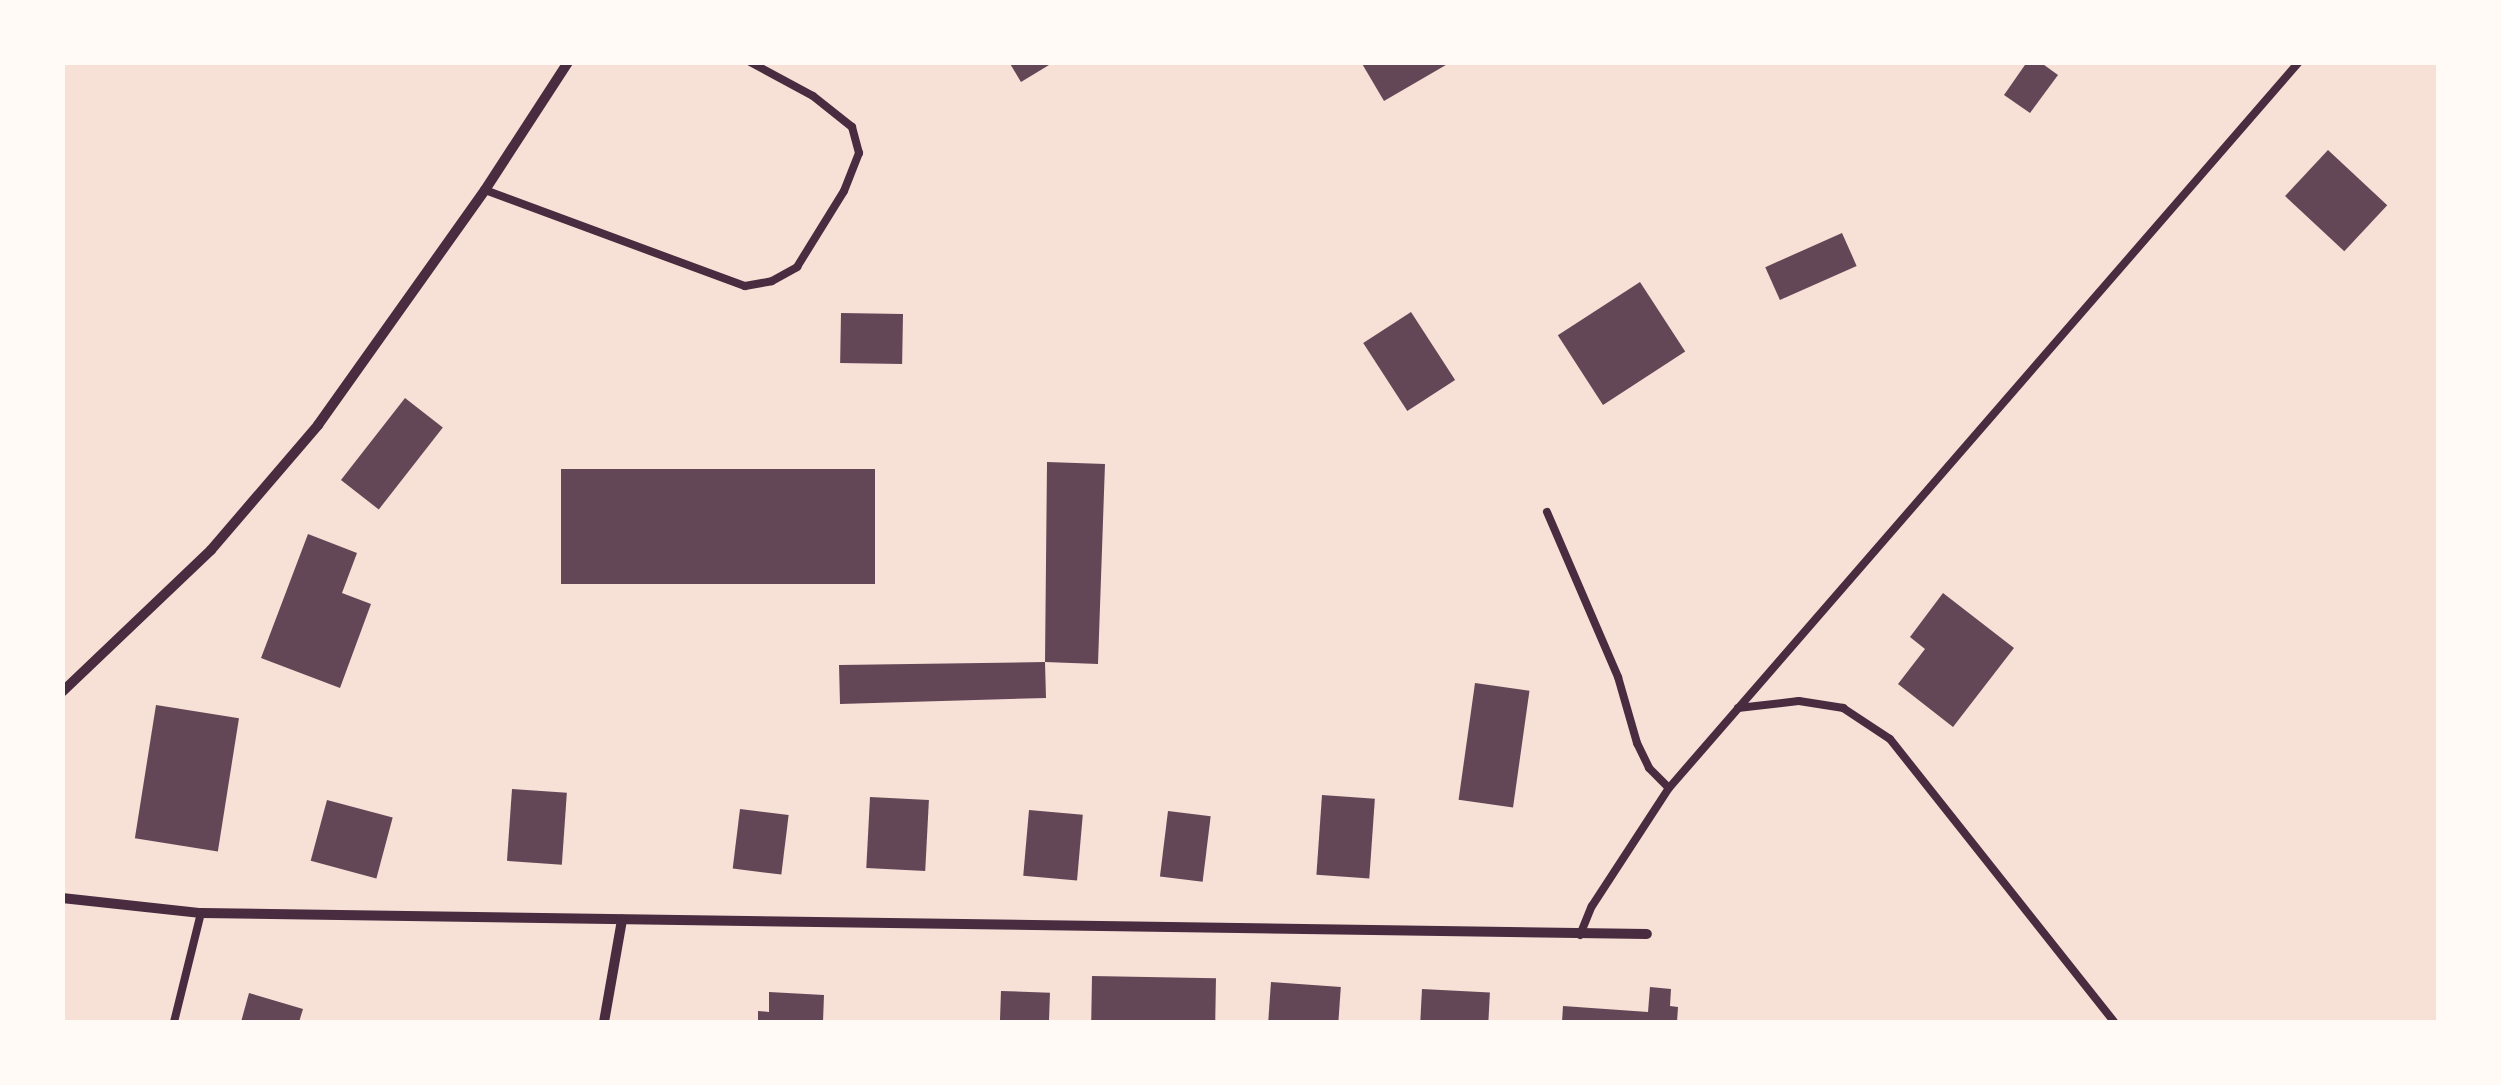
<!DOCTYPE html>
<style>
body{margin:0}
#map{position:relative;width:2501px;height:1085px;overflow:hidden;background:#f7e1d7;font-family:"DM Sans",sans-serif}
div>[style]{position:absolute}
.building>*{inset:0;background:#644757;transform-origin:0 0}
.service>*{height:8px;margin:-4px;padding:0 4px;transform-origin:4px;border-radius:4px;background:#4a2c40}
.minor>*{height:10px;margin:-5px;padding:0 5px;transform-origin:5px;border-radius:5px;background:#4a2c40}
span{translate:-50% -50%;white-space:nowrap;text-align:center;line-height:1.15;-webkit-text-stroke:9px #fffaf5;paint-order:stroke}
.frame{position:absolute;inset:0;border:65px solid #fffaf5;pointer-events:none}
</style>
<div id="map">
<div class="building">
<div style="clip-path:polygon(1009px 62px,1054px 62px,1021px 82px)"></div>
<div style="clip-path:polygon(1361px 62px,1451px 62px,1384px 101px)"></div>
<div style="clip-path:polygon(2027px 62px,2040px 62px,2058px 75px,2030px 113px,2004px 95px)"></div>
<div style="left:2328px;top:150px;width:81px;height:63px;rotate:43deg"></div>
<div style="left:1842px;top:233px;width:36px;height:84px;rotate:66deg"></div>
<div style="left:1640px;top:282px;width:83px;height:98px;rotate:57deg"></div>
<div style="left:1411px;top:312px;width:81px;height:57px;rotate:57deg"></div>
<div style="left:841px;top:313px;width:62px;height:50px;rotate:1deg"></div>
<div style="left:405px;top:398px;width:48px;height:104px;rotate:38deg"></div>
<div style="clip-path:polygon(1047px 462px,1105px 464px,1098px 664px,1045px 662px,1046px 698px,840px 704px,839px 665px,1045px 662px)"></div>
<div style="left:875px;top:469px;width:115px;height:314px;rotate:90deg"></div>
<div style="clip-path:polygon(308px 534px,357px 553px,342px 593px,371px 604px,340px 688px,261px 658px)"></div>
<div style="clip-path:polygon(1943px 593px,2014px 648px,1953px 727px,1898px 684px,1925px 649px,1910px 637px)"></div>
<div style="left:1475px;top:683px;width:55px;height:118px;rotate:8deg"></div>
<div style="left:156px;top:705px;width:84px;height:135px;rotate:9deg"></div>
<div style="left:512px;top:789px;width:55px;height:72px;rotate:4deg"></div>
<div style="left:1322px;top:795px;width:53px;height:80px;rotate:4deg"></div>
<div style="left:870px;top:797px;width:59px;height:71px;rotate:3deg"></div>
<div style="left:327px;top:800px;width:68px;height:63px;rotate:15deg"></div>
<div style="left:740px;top:809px;width:49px;height:60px;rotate:7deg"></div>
<div style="left:1029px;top:810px;width:54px;height:66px;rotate:5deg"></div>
<div style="left:1168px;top:811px;width:43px;height:66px;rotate:7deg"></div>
<div style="left:1092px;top:976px;width:124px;height:46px;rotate:1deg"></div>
<div style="left:1271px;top:982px;width:70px;height:40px;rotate:4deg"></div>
<div style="clip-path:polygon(1650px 987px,1671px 989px,1670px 1006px,1678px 1007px,1677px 1022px,1562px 1022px,1563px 1006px,1648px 1012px)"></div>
<div style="left:1422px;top:989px;width:68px;height:33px;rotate:3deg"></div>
<div style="left:1001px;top:991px;width:49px;height:31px;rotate:2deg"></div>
<div style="clip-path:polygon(769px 992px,824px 995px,823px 1022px,758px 1022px,758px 1011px,769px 1012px)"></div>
<div style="clip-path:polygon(249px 993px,303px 1009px,299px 1022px,241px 1022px)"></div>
</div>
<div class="service">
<div style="left:485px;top:190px;width:277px;rotate:20.3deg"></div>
<div style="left:745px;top:286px;width:27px;rotate:-10deg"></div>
<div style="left:772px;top:281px;width:29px;rotate:-29deg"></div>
<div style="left:797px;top:267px;width:89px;rotate:-58.3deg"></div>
<div style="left:844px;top:191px;width:41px;rotate:-68.5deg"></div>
<div style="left:859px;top:153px;width:27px;rotate:-105deg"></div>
<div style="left:852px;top:127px;width:50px;rotate:-141.5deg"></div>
<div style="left:813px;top:96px;width:72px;rotate:-151.6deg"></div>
<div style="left:1547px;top:512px;width:180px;rotate:66.7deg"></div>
<div style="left:1618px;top:677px;width:69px;rotate:73.9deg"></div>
<div style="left:1637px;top:743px;width:28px;rotate:64deg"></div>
<div style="left:1649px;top:768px;width:28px;rotate:45deg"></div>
<div style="left:1738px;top:708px;width:61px;rotate:-6.5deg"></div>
<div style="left:1799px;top:701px;width:45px;rotate:9deg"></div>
<div style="left:1843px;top:708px;width:56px;rotate:33.4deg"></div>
<div style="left:1890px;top:739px;width:361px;rotate:51.6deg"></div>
<div style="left:1580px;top:935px;width:31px;rotate:-68deg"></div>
<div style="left:1592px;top:906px;width:141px;rotate:-56.9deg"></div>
<div style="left:1669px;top:788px;width:961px;rotate:-49.05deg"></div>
<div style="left:174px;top:1022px;width:112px;rotate:-76.1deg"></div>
</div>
<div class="minor">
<div style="left:62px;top:692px;width:206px;rotate:-43.6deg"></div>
<div style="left:211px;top:550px;width:165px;rotate:-49.4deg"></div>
<div style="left:318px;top:425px;width:288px;rotate:-54.6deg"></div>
<div style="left:485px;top:190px;width:153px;rotate:-57deg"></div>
<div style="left:62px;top:898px;width:140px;rotate:6.2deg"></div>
<div style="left:201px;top:913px;width:1446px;rotate:0.83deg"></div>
<div style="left:604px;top:1022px;width:104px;rotate:-80deg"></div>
</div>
<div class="frame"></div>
</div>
